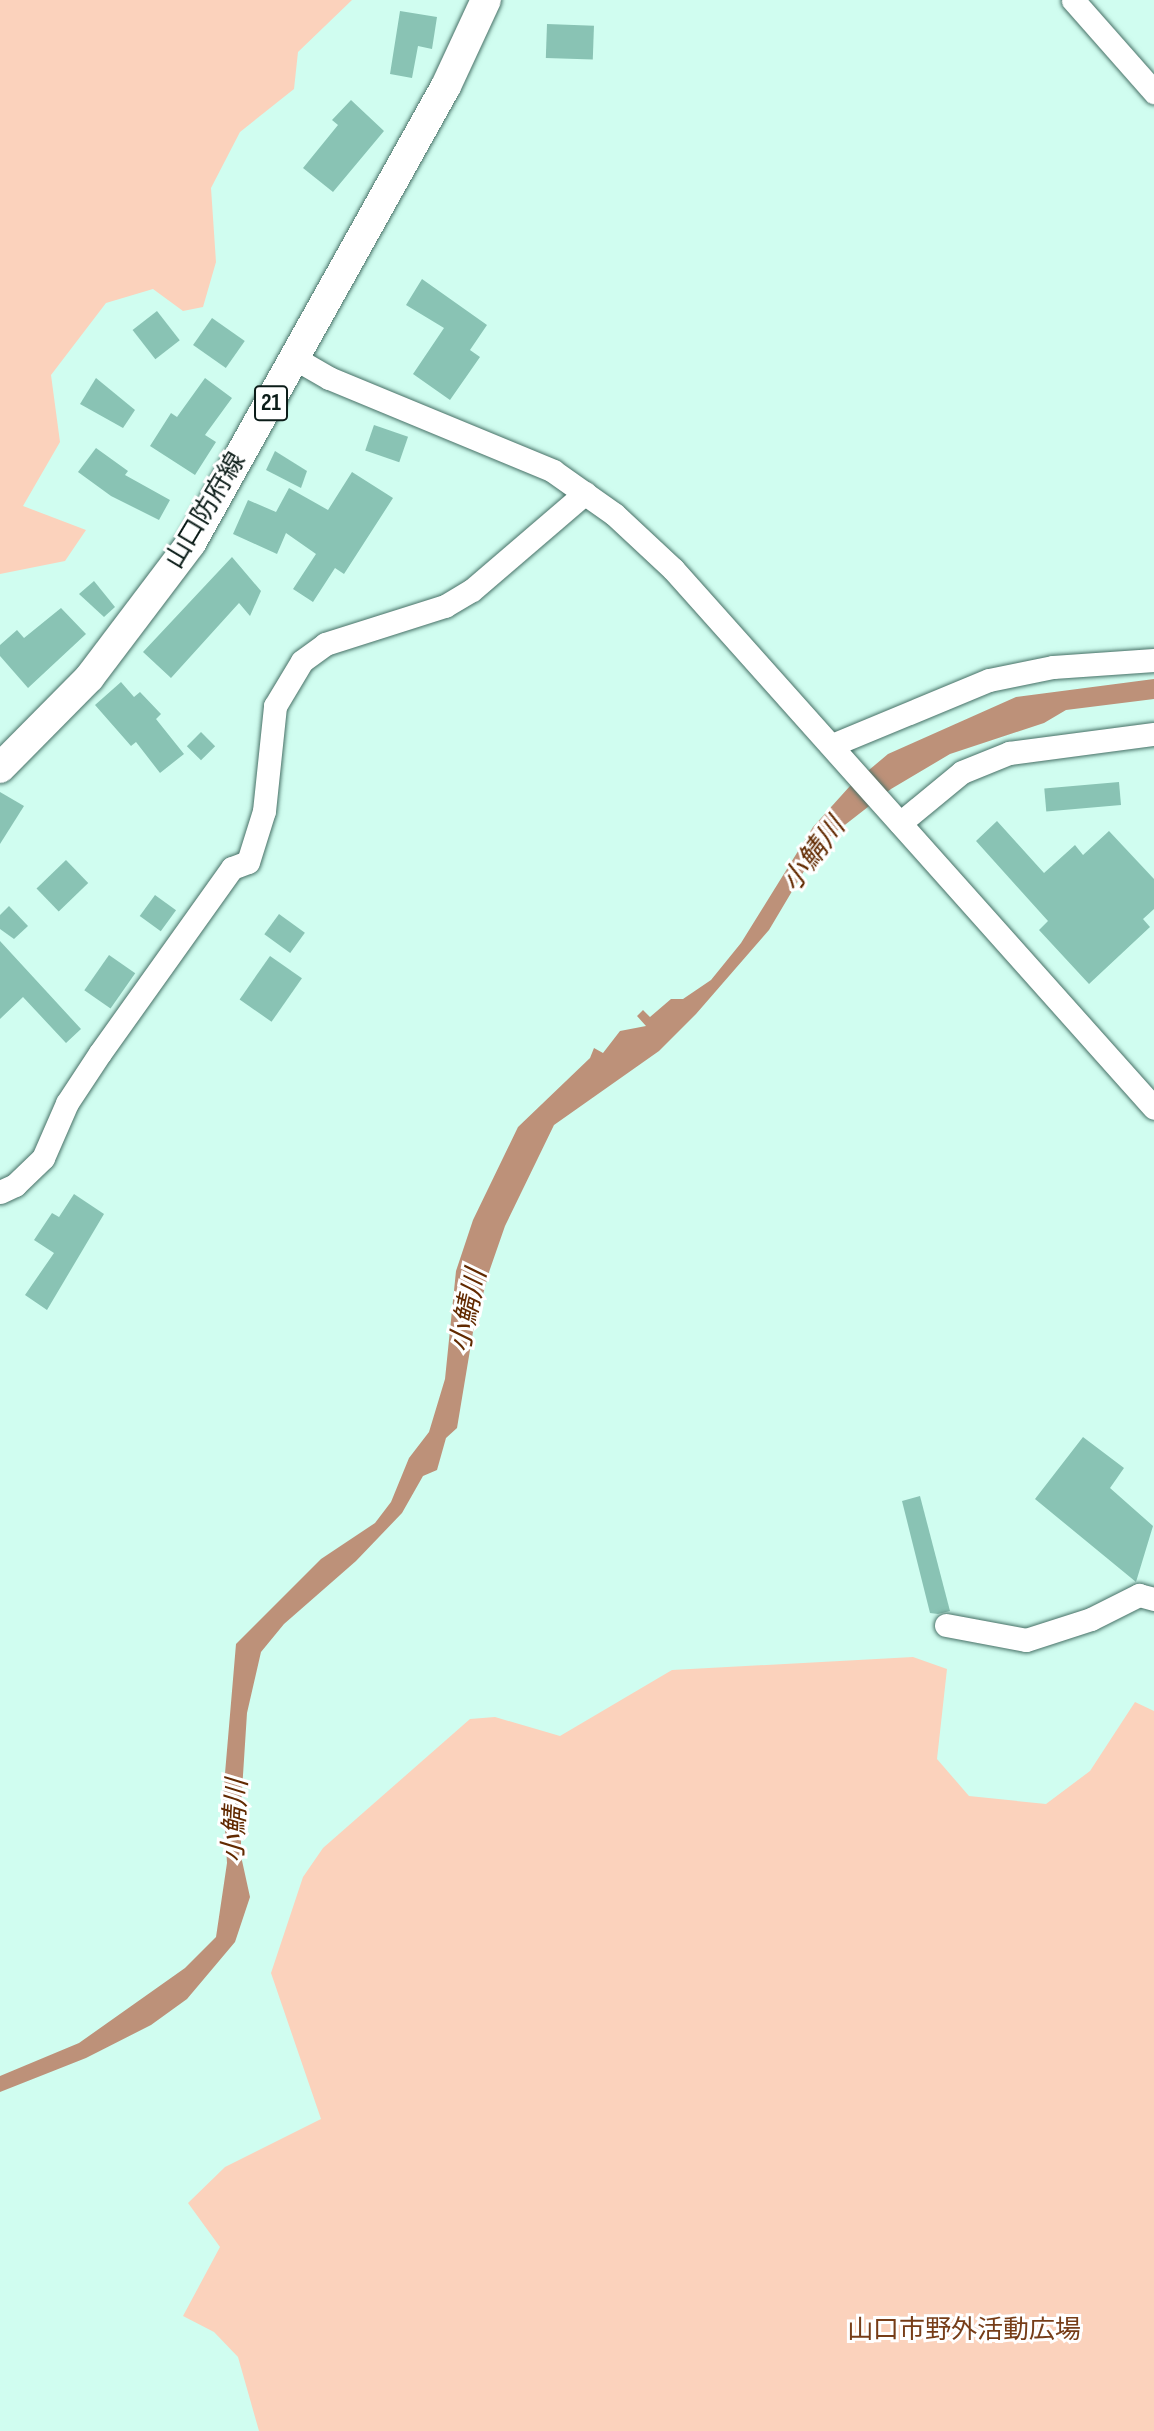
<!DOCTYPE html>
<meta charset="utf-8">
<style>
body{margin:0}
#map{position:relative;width:1154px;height:2431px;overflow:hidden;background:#d0fdf0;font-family:"Sofia Sans Condensed","Noto Sans JP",sans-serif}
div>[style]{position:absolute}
.green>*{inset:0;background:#fbd2bc}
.water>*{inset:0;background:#bd9179}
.building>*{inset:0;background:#89c3b4;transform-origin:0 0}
.roads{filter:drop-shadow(0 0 2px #477066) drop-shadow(0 0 2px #477066)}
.minor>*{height:23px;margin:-11.5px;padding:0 11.5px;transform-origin:11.5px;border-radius:11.5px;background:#fff}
.major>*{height:30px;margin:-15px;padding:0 15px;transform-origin:15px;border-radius:15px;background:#fff}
span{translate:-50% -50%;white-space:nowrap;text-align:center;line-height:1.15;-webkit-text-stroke:6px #fff;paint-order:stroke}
.shield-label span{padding:2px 5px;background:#fff;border:2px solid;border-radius:5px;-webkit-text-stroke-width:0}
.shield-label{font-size:24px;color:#0b1c18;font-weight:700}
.street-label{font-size:26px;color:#0b1c18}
.park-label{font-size:26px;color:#763d18}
.water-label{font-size:28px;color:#622a01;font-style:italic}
</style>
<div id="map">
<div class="green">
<div style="clip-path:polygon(0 0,352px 0,298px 52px,294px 89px,240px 132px,211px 188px,216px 262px,203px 307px,183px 311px,153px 289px,106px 303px,51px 375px,60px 442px,23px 506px,86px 530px,65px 561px,0 574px)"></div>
<div style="clip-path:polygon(913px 1657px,947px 1669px,937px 1759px,969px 1796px,1046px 1804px,1090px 1771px,1135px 1702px,1154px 1711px,1154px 2431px,259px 2431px,238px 2357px,214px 2332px,183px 2316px,220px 2247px,188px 2203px,225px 2167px,321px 2119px,271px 1973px,303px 1877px,323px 1848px,470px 1719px,495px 1717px,560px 1736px,672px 1670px)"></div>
</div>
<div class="water">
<div style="clip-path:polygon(1154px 679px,1154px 699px,1066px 710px,1044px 723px,950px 754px,891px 789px,832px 835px,810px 861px,769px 930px,696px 1014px,659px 1051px,554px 1125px,505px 1226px,489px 1272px,473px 1332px,457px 1428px,446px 1438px,437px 1470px,423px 1476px,402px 1513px,356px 1561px,284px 1624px,261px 1652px,247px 1713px,241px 1806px,241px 1856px,250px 1897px,235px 1942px,187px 1999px,151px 2025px,86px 2058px,0 2092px,0 2076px,79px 2043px,185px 1968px,216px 1937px,227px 1863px,223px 1797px,236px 1644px,321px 1559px,375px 1523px,391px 1502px,409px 1458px,429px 1432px,445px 1379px,456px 1271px,473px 1220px,518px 1127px,590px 1058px,594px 1048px,603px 1053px,620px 1031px,646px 1026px,637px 1016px,643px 1010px,650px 1017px,671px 999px,683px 999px,711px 980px,741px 943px,813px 827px,850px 786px,888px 754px,1016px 697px)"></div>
</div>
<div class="building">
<div style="clip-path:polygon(400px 11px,437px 17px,432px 49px,418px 46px,412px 78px,390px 74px)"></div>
<div style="left:547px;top:24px;width:47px;height:34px;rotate:2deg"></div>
<div style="clip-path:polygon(351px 100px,384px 131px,333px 192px,303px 168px,338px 125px,332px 120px)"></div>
<div style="clip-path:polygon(422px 279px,487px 325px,470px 350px,480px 357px,450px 400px,413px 374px,444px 328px,406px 305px)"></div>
<div style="left:157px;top:311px;width:37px;height:31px;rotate:52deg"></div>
<div style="left:212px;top:318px;width:40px;height:33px;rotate:35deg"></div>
<div style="clip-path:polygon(96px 378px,135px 410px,123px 428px,80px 404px)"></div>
<div style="clip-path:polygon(205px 378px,232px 398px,205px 435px,216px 442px,195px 475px,150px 446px,171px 413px,177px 417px)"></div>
<div style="left:374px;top:425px;width:36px;height:27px;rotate:19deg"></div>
<div style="clip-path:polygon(96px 448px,128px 471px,125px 475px,170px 500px,159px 520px,111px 496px,78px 472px)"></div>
<div style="clip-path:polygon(275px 451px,307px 471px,301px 488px,266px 470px)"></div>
<div style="clip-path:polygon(352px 472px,393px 498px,344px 574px,335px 568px,313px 602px,293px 589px,316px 554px,286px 533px,277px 554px,233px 534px,248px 500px,276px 512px,289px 488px,328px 510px)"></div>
<div style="clip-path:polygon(232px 557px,261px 591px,250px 616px,239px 603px,171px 678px,143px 652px)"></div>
<div style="clip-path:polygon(94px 581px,115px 607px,104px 617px,79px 594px)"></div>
<div style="clip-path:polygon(61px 608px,86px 634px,28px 688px,0 656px,0 645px,17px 630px,24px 638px)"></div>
<div style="clip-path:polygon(121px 682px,134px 697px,140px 692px,161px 714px,156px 719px,184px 754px,160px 773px,136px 742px,131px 746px,95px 705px)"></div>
<div style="left:201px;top:732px;width:20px;height:20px;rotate:45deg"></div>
<div style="left:1119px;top:782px;width:23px;height:75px;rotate:85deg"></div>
<div style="clip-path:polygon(0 792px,24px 806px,0 844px)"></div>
<div style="clip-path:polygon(997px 821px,1044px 873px,1075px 845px,1083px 855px,1109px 831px,1154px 879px,1154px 909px,1143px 919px,1150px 927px,1089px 984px,1039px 930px,1048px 921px,976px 841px)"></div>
<div style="left:66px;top:860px;width:32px;height:41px;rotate:46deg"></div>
<div style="left:155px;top:895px;width:26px;height:26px;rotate:36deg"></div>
<div style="clip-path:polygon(9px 906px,28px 926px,14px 939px,0 929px,0 915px)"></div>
<div style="left:279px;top:914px;width:32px;height:25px;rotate:36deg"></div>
<div style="clip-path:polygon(0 941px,81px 1029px,66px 1043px,23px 997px,0 1019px)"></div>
<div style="left:109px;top:955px;width:32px;height:43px;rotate:35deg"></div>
<div style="left:270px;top:956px;width:39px;height:53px;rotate:35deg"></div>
<div style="clip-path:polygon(74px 1194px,104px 1214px,47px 1310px,25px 1295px,54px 1253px,34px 1240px,52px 1213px,59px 1217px)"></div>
<div style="clip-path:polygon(1083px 1437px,1124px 1468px,1110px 1488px,1153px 1526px,1136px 1582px,1035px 1499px)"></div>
<div style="clip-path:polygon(920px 1496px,950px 1611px,938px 1614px,930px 1613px,902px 1501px)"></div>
</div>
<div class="roads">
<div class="minor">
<div style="left:1073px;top:0;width:123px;rotate:48.6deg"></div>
<div style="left:296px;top:359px;width:38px;rotate:30deg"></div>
<div style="left:329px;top:378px;width:243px;rotate:22.5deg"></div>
<div style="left:553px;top:471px;width:75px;rotate:35.2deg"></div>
<div style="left:614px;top:514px;width:81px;rotate:43deg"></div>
<div style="left:673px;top:569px;width:722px;rotate:48.25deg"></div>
<div style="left:832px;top:745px;width:170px;rotate:-22.5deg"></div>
<div style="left:989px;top:680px;width:65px;rotate:-11.5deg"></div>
<div style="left:1053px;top:667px;width:101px;rotate:-4deg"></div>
<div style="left:900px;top:823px;width:80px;rotate:-39.4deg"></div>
<div style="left:962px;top:772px;width:51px;rotate:-22deg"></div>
<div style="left:1009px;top:753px;width:146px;rotate:-7.5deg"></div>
<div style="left:0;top:1192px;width:17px;rotate:-25deg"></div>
<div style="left:15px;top:1185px;width:39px;rotate:-44deg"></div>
<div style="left:43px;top:1158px;width:60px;rotate:-66.4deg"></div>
<div style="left:67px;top:1103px;width:60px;rotate:-56.6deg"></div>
<div style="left:100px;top:1053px;width:227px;rotate:-54.5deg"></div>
<div style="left:232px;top:868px;width:17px;rotate:-21deg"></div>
<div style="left:248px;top:862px;width:53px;rotate:-72.6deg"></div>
<div style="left:264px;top:811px;width:106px;rotate:-84deg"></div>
<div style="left:275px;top:706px;width:52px;rotate:-59deg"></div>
<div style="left:302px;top:661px;width:29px;rotate:-36deg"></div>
<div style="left:325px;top:644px;width:126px;rotate:-17.6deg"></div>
<div style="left:445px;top:606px;width:31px;rotate:-31deg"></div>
<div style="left:472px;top:590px;width:149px;rotate:-40.6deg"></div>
<div style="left:946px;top:1625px;width:81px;rotate:10.6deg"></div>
<div style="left:1026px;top:1640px;width:68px;rotate:-17.9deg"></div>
<div style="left:1091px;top:1619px;width:54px;rotate:-26.6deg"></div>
<div style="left:1139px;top:1595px;width:16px;rotate:15deg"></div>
</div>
<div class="major">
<div style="left:0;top:768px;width:127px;rotate:-45.3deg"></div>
<div style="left:89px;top:678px;width:169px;rotate:-52.9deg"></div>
<div style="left:191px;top:543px;width:523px;rotate:-60.84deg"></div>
<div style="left:446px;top:86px;width:95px;rotate:-65.1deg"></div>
</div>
</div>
<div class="shield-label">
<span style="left:271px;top:403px">21</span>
</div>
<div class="street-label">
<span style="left:206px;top:511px;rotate:-59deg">山口防府線</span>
</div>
<div class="park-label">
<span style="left:964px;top:2331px">山口市野外活動広場</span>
</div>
<div class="water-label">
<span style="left:814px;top:855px;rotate:-53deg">小鯖川</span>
<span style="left:469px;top:1311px;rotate:-78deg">小鯖川</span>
<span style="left:236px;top:1821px;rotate:-87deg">小鯖川</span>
</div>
</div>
